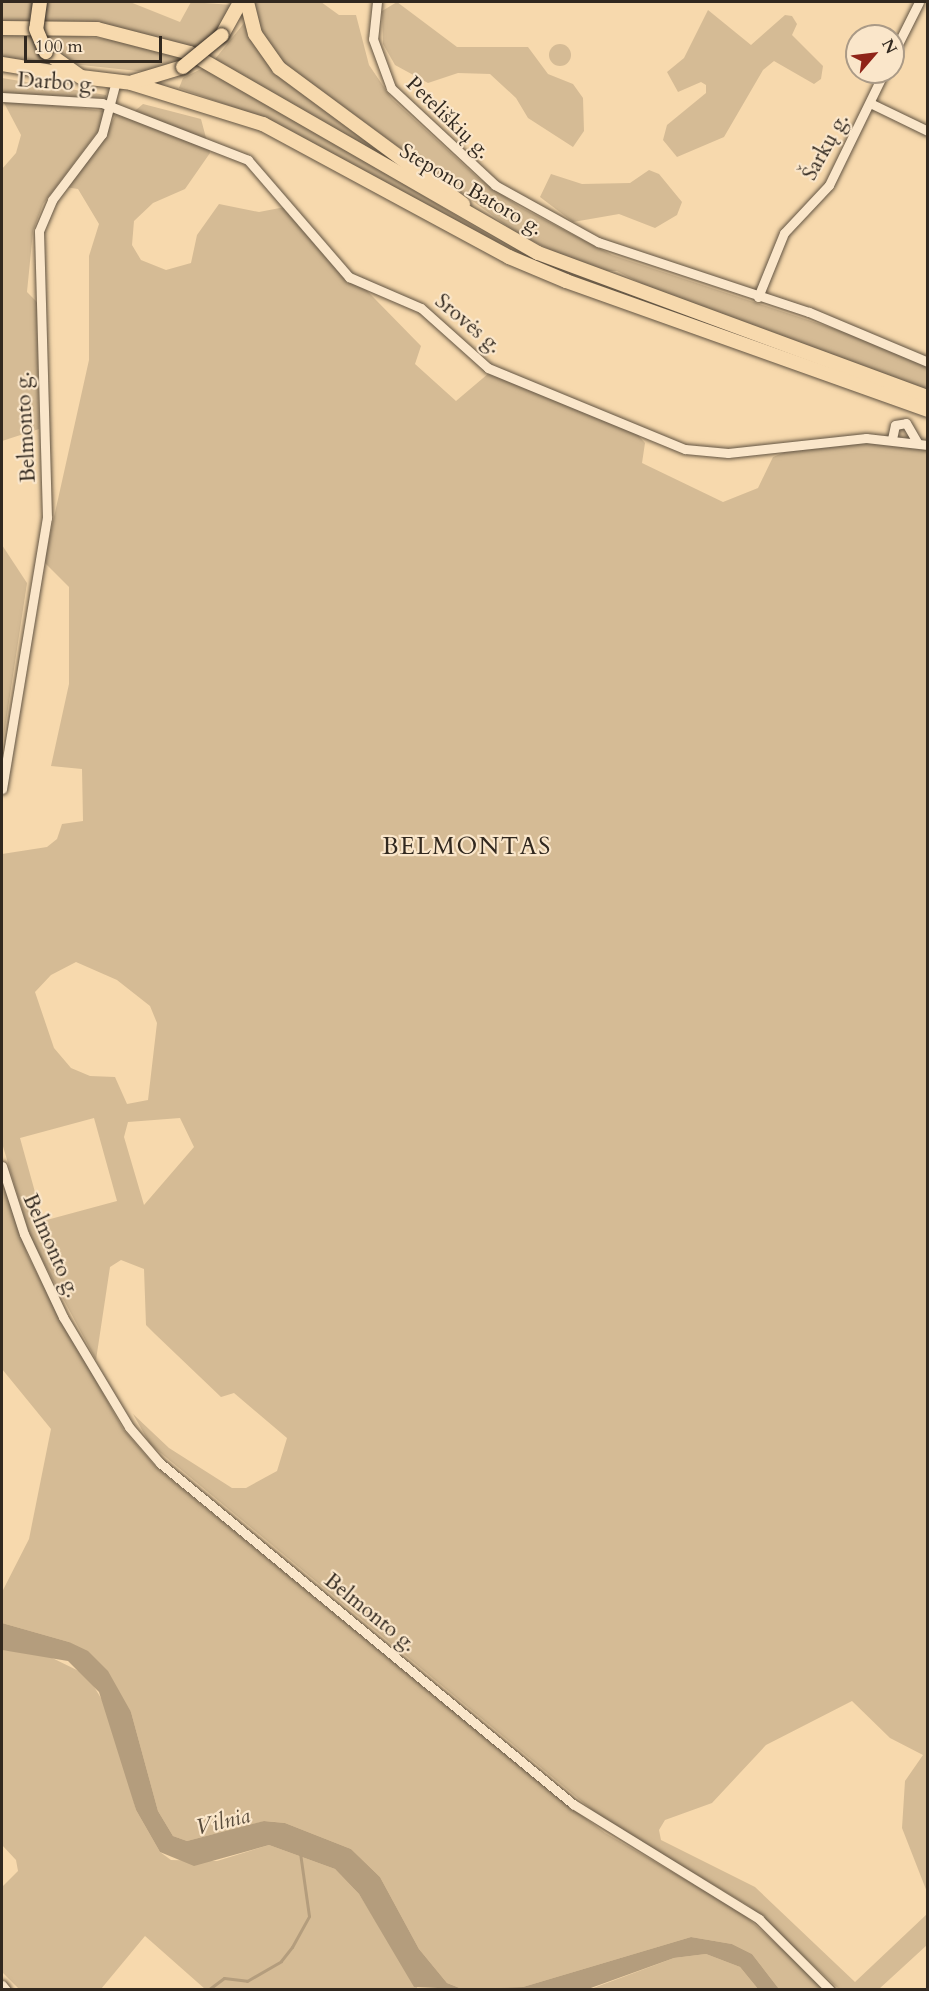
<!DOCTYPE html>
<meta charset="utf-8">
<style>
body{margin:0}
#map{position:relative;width:929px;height:1991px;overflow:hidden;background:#f7d9ad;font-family:Cardo,serif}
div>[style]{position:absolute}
.green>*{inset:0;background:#d5bb95}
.round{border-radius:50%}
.water>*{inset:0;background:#b49d7d}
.stream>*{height:3px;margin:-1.5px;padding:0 1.5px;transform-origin:1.5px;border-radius:1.5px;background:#b49d7d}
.roads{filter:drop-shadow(0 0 2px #625442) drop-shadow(0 0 2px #625442)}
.minor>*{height:9px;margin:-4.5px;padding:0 4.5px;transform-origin:4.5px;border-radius:4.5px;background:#fae6ca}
.primary>*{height:14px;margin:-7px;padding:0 7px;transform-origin:7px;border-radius:7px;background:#f7d9ad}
.bridges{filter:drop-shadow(0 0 2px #31281f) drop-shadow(0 0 2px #31281f)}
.primary-bridge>*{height:14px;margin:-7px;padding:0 7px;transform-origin:7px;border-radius:7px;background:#f7d9ad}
span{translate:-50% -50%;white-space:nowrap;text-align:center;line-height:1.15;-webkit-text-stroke:4.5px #fae6ca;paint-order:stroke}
.street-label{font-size:21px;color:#31281f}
.water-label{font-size:22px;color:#584b3b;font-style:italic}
.quarter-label{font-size:24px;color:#31281f;letter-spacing:1.5px}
.frame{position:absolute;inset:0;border:3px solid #31281f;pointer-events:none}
.north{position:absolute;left:845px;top:24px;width:60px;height:60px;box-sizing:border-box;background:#fae6ca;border:2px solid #aa9a86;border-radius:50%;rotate:62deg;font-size:16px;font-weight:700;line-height:24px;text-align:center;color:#31281f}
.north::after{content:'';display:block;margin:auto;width:21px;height:27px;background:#8f2418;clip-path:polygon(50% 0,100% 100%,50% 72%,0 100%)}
.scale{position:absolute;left:24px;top:36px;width:138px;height:27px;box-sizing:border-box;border:3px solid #31281f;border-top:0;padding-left:8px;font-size:18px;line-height:21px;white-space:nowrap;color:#31281f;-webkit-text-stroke:4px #fae6ca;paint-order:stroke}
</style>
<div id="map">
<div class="green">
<div style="clip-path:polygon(2px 2px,33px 2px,28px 23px,2px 24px)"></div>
<div style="clip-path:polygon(48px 2px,130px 2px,180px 22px,191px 2px,232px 5px,215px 35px,197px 49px,105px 24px,42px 21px)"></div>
<div style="clip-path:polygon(253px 2px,321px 2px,339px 15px,356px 15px,369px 65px,392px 99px,477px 177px,520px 207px,612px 255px,880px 344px,927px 367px,927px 390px,677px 302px,617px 271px,592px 271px,515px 232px,278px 59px,263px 38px)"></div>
<div style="clip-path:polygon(397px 2px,457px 47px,528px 47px,548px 74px,573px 84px,583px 98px,584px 131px,573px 147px,528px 118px,516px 98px,490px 74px,458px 73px,428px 83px,395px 65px,383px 44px,382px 11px)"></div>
<div style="clip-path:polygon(708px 10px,751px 45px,785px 15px,792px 16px,797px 24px,792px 35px,823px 66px,821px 79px,814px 84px,774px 61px,763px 70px,724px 137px,677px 157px,663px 140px,667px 125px,706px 93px,706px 85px,701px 82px,678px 92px,667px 72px,684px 58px)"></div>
<div style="clip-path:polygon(245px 22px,276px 71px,416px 178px,215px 59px)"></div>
<div style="clip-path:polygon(29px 33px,48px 64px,2px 57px,2px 34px)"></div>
<div style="clip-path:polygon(44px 33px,118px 40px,184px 58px,147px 72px,72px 64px,54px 51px)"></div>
<div class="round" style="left:549px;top:44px;width:22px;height:22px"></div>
<div style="clip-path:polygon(203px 68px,255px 94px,500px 242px,499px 246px,267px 119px,179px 88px,183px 78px)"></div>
<div style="clip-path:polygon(2px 78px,106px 95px,106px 98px,2px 94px)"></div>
<div style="clip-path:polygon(2px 99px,104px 111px,101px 127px,43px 204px,33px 231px,27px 292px,37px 302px,39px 429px,2px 441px,2px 169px,16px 153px,21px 135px)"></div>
<div style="clip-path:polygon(evenodd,143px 104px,201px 119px,210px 153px,185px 189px,153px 203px,134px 221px,132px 245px,141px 260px,166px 270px,191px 263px,197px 235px,219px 204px,259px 212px,285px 207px,421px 346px,415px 364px,456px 401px,489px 373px,637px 434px,645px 443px,642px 463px,723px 502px,758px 488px,773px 457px,804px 444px,866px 438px,927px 445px,927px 1892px,902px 1828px,905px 1781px,923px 1755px,890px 1738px,852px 1701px,766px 1745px,712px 1803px,665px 1820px,659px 1830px,661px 1840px,755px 1887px,855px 1982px,927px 1914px,927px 1945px,879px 1989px,839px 1989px,749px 1906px,603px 1819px,150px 1444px,133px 1414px,169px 1448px,232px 1488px,246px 1488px,277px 1471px,287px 1438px,234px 1393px,221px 1397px,155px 1334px,146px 1325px,144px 1269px,121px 1260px,110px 1267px,96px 1360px,30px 1237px,2px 1143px,2px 854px,47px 847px,57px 839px,62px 824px,83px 821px,82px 769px,51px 766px,69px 684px,69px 587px,44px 562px,89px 360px,89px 256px,99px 224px,78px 189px,65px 187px,97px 148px,117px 113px,130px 115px,143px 104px,76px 962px,117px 980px,150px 1006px,157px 1023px,148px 1100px,127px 1104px,115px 1077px,90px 1076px,71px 1068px,54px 1048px,35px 992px,51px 975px,76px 962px,143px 104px,94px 1118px,117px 1201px,43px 1221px,20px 1138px,94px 1118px,143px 104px,180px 1118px,194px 1147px,144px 1205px,124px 1137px,128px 1122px,180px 1118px)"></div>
<div style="clip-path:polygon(649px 170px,659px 174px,682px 202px,677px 215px,655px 228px,619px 214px,573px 222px,540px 197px,551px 174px,582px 184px,630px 183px)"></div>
<div style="clip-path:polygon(2px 545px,27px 583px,2px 748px)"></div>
<div style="clip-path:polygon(2px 1181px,28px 1256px,50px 1298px,123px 1429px,156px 1467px,560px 1799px,605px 1833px,740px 1911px,826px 1989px,779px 1989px,752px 1954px,732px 1944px,691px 1937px,523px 1987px,462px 1989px,447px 1983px,419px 1949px,380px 1877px,351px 1849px,285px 1823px,265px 1821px,187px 1841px,173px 1836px,158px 1811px,131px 1712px,69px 1642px,2px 1623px,2px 1592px,29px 1539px,51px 1429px,2px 1369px)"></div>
<div style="clip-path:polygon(2px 1650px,42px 1653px,87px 1675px,110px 1713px,136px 1810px,160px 1852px,171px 1860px,217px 1861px,269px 1845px,335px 1869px,359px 1894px,418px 1989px,205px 1989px,145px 1936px,101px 1989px,19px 1989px,2px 1972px,2px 1887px,18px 1871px,16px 1860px,2px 1845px)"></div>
<div style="clip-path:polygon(706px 1954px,740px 1967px,758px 1989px,588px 1990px,674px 1958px)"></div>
</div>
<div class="water">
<div style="clip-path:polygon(2px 1623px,69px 1642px,88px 1651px,108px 1671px,131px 1712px,158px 1811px,173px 1836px,187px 1841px,264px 1821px,285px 1823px,351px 1849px,380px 1877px,419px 1949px,447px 1983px,462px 1989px,414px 1987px,359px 1894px,335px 1869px,269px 1845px,194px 1866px,160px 1852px,136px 1810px,99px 1692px,68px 1661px,2px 1650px)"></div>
<div style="clip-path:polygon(691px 1937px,732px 1944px,752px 1954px,779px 1989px,758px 1989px,740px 1967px,706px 1954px,674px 1958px,588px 1989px,464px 1989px,523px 1987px)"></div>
</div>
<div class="stream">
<div style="left:208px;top:1990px;width:20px;rotate:-37deg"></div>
<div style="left:224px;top:1978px;width:23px;rotate:7deg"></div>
<div style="left:247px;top:1981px;width:39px;rotate:-30deg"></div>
<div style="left:281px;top:1961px;width:18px;rotate:-52deg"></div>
<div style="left:292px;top:1947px;width:35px;rotate:-61deg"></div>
<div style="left:309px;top:1916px;width:64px;rotate:-98.1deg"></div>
</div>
<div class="roads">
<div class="minor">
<div style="left:377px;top:2px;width:37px;rotate:96deg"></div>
<div style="left:373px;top:39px;width:52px;rotate:69.8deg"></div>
<div style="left:391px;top:88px;width:142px;rotate:43deg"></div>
<div style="left:495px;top:185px;width:118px;rotate:29deg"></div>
<div style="left:598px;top:242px;width:222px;rotate:18.4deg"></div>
<div style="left:809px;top:312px;width:129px;rotate:22.8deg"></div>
<div style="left:893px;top:54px;width:58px;rotate:-63.4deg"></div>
<div style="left:2px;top:97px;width:100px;rotate:3.4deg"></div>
<div style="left:102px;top:103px;width:157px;rotate:21.3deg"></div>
<div style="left:248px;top:160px;width:155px;rotate:49.2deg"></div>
<div style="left:349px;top:277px;width:78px;rotate:23.3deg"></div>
<div style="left:421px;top:308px;width:90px;rotate:41.8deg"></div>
<div style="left:488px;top:368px;width:213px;rotate:22.4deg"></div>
<div style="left:685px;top:449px;width:43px;rotate:5.3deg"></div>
<div style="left:728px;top:453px;width:139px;rotate:-6.2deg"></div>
<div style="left:866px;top:438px;width:62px;rotate:6.4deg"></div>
<div style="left:870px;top:103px;width:64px;rotate:25.8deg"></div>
<div style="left:758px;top:297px;width:69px;rotate:-67.9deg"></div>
<div style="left:784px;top:233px;width:66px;rotate:-46.8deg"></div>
<div style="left:829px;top:185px;width:126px;rotate:-64deg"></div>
<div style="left:892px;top:439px;width:14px;rotate:-78deg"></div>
<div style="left:895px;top:425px;width:11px;rotate:-10deg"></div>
<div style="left:906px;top:423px;width:22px;rotate:60deg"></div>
<div style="left:2px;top:789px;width:275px;rotate:-80.6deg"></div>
<div style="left:47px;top:518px;width:287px;rotate:-91.6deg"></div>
<div style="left:39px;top:231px;width:34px;rotate:-67deg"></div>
<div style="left:52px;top:200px;width:83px;rotate:-52.9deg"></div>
<div style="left:102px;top:134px;width:55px;rotate:-75.2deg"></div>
<div style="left:2px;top:1166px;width:71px;rotate:72.1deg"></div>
<div style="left:24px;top:1234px;width:92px;rotate:64.8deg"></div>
<div style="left:63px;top:1317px;width:128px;rotate:59deg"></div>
<div style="left:129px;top:1427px;width:48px;rotate:49.3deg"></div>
<div style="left:160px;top:1463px;width:536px;rotate:39.55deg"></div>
<div style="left:573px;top:1804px;width:219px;rotate:31.7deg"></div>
<div style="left:759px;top:1919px;width:100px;rotate:45deg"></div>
<div style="left:2px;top:1985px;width:6px;rotate:51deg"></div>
</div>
<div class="primary">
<div style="left:247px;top:2px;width:33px;rotate:76deg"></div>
<div style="left:255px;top:34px;width:42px;rotate:54.8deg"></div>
<div style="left:279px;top:68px;width:229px;rotate:36.5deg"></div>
<div style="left:2px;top:28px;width:95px;rotate:0.6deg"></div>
<div style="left:97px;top:29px;width:96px;rotate:14.5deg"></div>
<div style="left:190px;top:53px;width:401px;rotate:29.9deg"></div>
<div style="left:538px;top:253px;width:416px;rotate:20.3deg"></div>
<div style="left:222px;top:35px;width:38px;rotate:-61deg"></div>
<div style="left:46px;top:52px;width:43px;rotate:35.5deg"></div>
<div style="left:81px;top:77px;width:50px;rotate:6.8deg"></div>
<div style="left:131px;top:83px;width:138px;rotate:17.3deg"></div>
<div style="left:263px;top:124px;width:280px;rotate:28.4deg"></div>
<div style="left:509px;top:257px;width:62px;rotate:22.8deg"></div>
<div style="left:566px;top:281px;width:384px;rotate:19.6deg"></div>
<div style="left:2px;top:64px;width:69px;rotate:9.2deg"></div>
<div style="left:133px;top:82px;width:52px;rotate:-16.7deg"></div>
</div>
</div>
<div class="bridges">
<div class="primary-bridge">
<div style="left:40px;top:2px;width:27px;rotate:98deg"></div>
<div style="left:36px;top:29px;width:25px;rotate:67deg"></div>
<div style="left:183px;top:67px;width:50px;rotate:-39.4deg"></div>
</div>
</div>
<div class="street-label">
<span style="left:57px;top:83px;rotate:4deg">Darbo g.</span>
<span style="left:448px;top:118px;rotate:44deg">Peteliškių g.</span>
<span style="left:826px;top:147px;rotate:-61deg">Šarkų g.</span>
<span style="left:471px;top:190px;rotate:30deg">Stepono Batoro g.</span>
<span style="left:468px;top:324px;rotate:40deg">Srovės g.</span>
<span style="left:26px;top:427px;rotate:-93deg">Belmonto g.</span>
<span style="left:51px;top:1246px;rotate:66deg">Belmonto g.</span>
<span style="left:370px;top:1613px;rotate:39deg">Belmonto g.</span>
</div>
<div class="water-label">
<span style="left:223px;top:1822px;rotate:-14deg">Vilnia</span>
</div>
<div class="quarter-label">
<span style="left:467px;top:847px">BELMONTAS</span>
</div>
<div class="frame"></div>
<div class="north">N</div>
<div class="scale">100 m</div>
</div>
